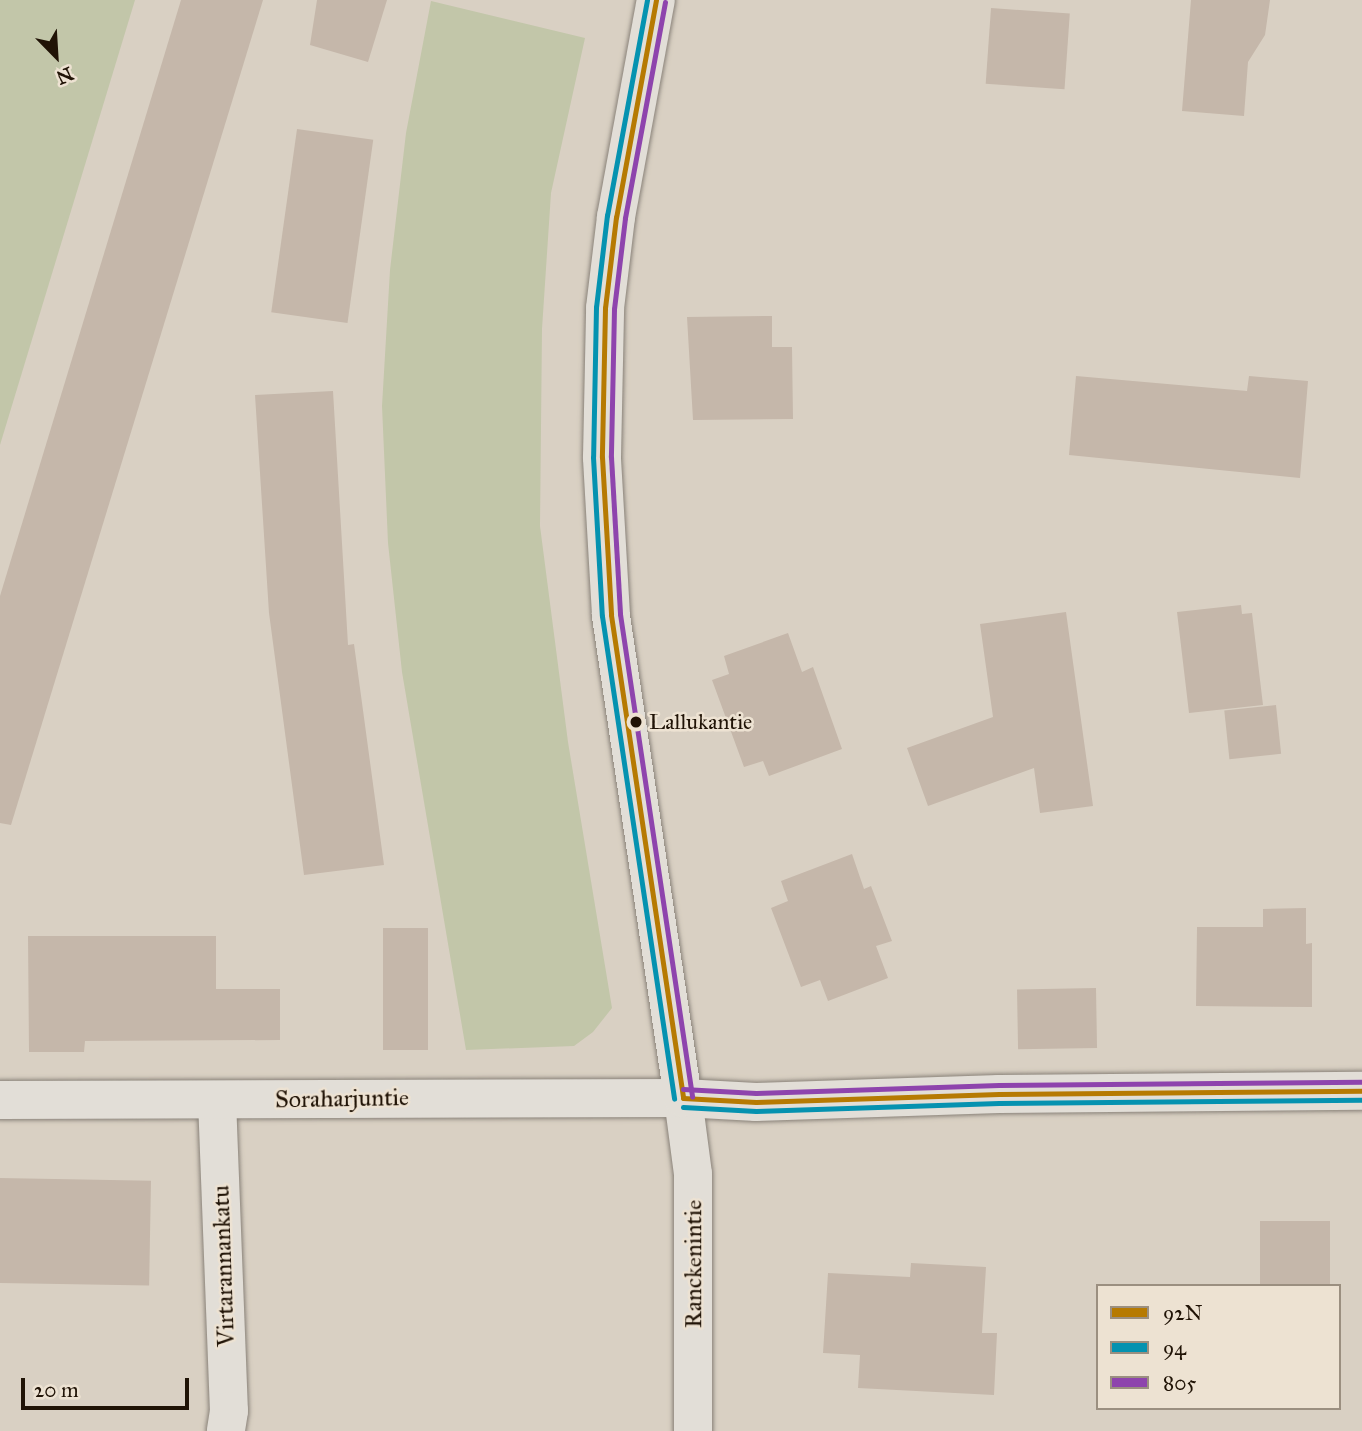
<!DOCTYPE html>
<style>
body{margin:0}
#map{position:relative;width:1362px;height:1431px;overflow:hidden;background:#d9d0c3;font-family:"IM FELL Great Primer",serif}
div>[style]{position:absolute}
.green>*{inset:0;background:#c2c6a9}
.building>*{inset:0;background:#c5b7aa;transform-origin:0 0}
.roads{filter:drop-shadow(0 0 2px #898279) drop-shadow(0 0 2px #898279)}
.street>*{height:38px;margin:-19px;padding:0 19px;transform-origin:19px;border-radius:19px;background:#e2ded7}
.secondary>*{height:38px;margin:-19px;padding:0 19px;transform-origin:19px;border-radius:19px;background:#e2ded7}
.bus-1>*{height:5px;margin:-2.5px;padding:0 2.5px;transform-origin:2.5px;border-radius:2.5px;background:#b67a02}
.bus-2>*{height:5px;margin:-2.5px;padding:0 2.5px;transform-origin:2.5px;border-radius:2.5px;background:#0592b0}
.bus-3>*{height:5px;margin:-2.5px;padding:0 2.5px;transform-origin:2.5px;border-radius:2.5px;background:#8e44ad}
.dots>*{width:19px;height:19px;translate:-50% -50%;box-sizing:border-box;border:4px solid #ede2d2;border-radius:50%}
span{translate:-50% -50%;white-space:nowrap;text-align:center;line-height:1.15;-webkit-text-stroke:5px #ede2d2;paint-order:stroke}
.bus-label{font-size:22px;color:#201306}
.left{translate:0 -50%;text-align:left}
.street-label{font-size:24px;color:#201306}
.legend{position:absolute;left:1096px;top:1284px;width:245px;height:126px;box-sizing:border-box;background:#ede2d2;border:2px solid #9b8f80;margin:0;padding:9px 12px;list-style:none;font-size:21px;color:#201306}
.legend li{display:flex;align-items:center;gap:14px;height:35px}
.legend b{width:35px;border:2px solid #9b8f80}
.north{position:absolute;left:21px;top:21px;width:70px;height:70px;-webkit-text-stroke:5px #ede2d2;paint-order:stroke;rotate:156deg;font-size:19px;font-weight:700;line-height:28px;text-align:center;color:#201306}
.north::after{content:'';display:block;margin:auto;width:24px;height:32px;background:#201306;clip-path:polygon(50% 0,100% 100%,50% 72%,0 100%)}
.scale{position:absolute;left:21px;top:1378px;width:168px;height:32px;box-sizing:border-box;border:4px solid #201306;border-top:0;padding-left:9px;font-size:21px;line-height:24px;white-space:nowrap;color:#201306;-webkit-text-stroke:5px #ede2d2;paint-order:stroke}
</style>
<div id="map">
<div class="green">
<div style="clip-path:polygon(0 0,135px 0,0 445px)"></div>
<div style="clip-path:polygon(431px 1px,585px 38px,551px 193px,542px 329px,540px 526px,568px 742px,612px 1008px,593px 1032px,574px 1046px,466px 1050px,402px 672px,388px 543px,382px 406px,390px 270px,406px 133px)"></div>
</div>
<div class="building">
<div style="clip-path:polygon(181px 0,263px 0,11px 825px,0 823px,0 596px)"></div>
<div style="clip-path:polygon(317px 0,387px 0,368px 62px,310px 45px)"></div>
<div style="clip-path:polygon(1191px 0,1270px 0,1265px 35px,1248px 62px,1244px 116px,1182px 111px)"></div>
<div style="left:991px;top:8px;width:79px;height:76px;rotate:4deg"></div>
<div style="left:297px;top:129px;width:77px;height:185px;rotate:8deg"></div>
<div style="clip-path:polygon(772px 316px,772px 347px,792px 347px,793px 419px,693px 420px,687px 317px)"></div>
<div style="clip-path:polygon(1076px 376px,1247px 391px,1249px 376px,1308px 381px,1300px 478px,1069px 455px)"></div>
<div style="clip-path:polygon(333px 391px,348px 645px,354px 644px,384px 865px,304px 875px,269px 613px,255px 395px)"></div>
<div style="clip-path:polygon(1241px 605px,1242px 614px,1252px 613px,1263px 705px,1189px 713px,1177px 612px)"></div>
<div style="clip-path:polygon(1066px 612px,1093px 806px,1040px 813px,1034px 768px,928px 806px,907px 748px,993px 717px,980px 624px)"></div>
<div style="clip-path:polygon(788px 633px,802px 672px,813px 667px,842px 749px,769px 776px,763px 761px,744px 767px,712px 680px,729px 674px,724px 656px)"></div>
<div style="left:1276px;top:705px;width:49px;height:52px;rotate:84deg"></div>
<div style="clip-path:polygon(852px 854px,864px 889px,871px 886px,892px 941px,876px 946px,888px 978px,828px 1001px,820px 980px,801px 987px,771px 908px,788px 901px,781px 881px)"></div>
<div style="clip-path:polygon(1306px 908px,1306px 944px,1312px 943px,1312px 1007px,1196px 1006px,1197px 927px,1263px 927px,1263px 909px)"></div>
<div style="left:383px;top:928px;width:45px;height:122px"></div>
<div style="clip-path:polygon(28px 936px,216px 936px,216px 989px,280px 989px,280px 1040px,85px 1041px,84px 1052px,29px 1052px)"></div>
<div style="left:1096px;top:988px;width:60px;height:79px;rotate:89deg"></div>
<div style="left:0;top:1178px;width:151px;height:105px;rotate:1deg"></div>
<div style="left:1330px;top:1221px;width:65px;height:70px;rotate:90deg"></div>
<div style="clip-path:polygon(911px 1263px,986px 1267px,982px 1333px,997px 1333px,994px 1395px,858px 1388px,860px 1355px,823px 1353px,828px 1273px,910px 1277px)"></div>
</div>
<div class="roads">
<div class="street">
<div style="left:217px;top:1100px;width:311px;rotate:87.8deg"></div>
<div style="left:229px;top:1411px;width:20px;rotate:99deg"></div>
<div style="left:693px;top:1431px;width:257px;rotate:-90deg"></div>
<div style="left:693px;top:1174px;width:77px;rotate:-97.5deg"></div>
<div style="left:683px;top:1098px;width:73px;rotate:3.1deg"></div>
<div style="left:756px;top:1102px;width:243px;rotate:-1.9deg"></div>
<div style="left:999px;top:1094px;width:363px;rotate:-0.5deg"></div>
</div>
<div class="secondary">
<div style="left:0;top:1100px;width:683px;rotate:-0.17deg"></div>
<div style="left:683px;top:1098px;width:488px;rotate:-98.5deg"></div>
<div style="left:611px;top:615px;width:158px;rotate:-93.3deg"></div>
<div style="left:602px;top:457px;width:149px;rotate:-88.8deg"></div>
<div style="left:605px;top:308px;width:92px;rotate:-83.1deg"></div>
<div style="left:616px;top:217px;width:221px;rotate:-79.6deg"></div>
</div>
</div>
<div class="bus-1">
<div style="left:656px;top:0;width:221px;rotate:100.4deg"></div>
<div style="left:616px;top:217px;width:92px;rotate:96.9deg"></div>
<div style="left:605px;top:308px;width:149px;rotate:91.2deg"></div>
<div style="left:602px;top:457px;width:158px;rotate:86.7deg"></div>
<div style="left:611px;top:615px;width:488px;rotate:81.5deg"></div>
<div style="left:683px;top:1098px;width:73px;rotate:3.1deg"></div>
<div style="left:756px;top:1102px;width:243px;rotate:-1.9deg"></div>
<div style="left:999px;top:1094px;width:363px;rotate:-0.5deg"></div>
</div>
<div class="bus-2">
<div style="left:647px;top:0;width:219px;rotate:100.5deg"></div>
<div style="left:607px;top:215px;width:93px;rotate:96.8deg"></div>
<div style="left:596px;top:307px;width:150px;rotate:91.1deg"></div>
<div style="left:593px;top:457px;width:159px;rotate:86.8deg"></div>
<div style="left:602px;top:616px;width:488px;rotate:81.5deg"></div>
<div style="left:683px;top:1107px;width:73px;rotate:3.1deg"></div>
<div style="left:756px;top:1111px;width:243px;rotate:-1.9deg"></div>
<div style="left:999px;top:1103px;width:363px;rotate:-0.5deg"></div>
</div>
<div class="bus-3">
<div style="left:665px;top:2px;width:220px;rotate:100.5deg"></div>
<div style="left:625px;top:218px;width:92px;rotate:96.9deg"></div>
<div style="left:614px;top:309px;width:148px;rotate:91.2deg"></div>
<div style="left:611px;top:457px;width:157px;rotate:86.7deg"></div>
<div style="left:620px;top:614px;width:488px;rotate:81.5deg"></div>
<div style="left:683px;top:1089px;width:73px;rotate:3.1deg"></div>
<div style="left:756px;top:1093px;width:243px;rotate:-1.9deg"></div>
<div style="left:999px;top:1085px;width:363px;rotate:-0.5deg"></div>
</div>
<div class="dots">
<div style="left:636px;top:722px;background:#201306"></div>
</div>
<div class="bus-label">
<span class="left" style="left:649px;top:722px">Lallukantie</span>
</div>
<div class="street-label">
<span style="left:342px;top:1099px;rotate:-1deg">Soraharjuntie</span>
<span style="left:694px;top:1264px;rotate:-90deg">Ranckenintie</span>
<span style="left:224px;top:1266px;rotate:-92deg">Virtarannankatu</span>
</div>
<ul class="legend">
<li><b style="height:9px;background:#b67a02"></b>92N</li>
<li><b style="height:9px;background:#0592b0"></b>94</li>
<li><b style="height:9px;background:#8e44ad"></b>805</li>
</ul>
<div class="north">N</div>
<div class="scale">20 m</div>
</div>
